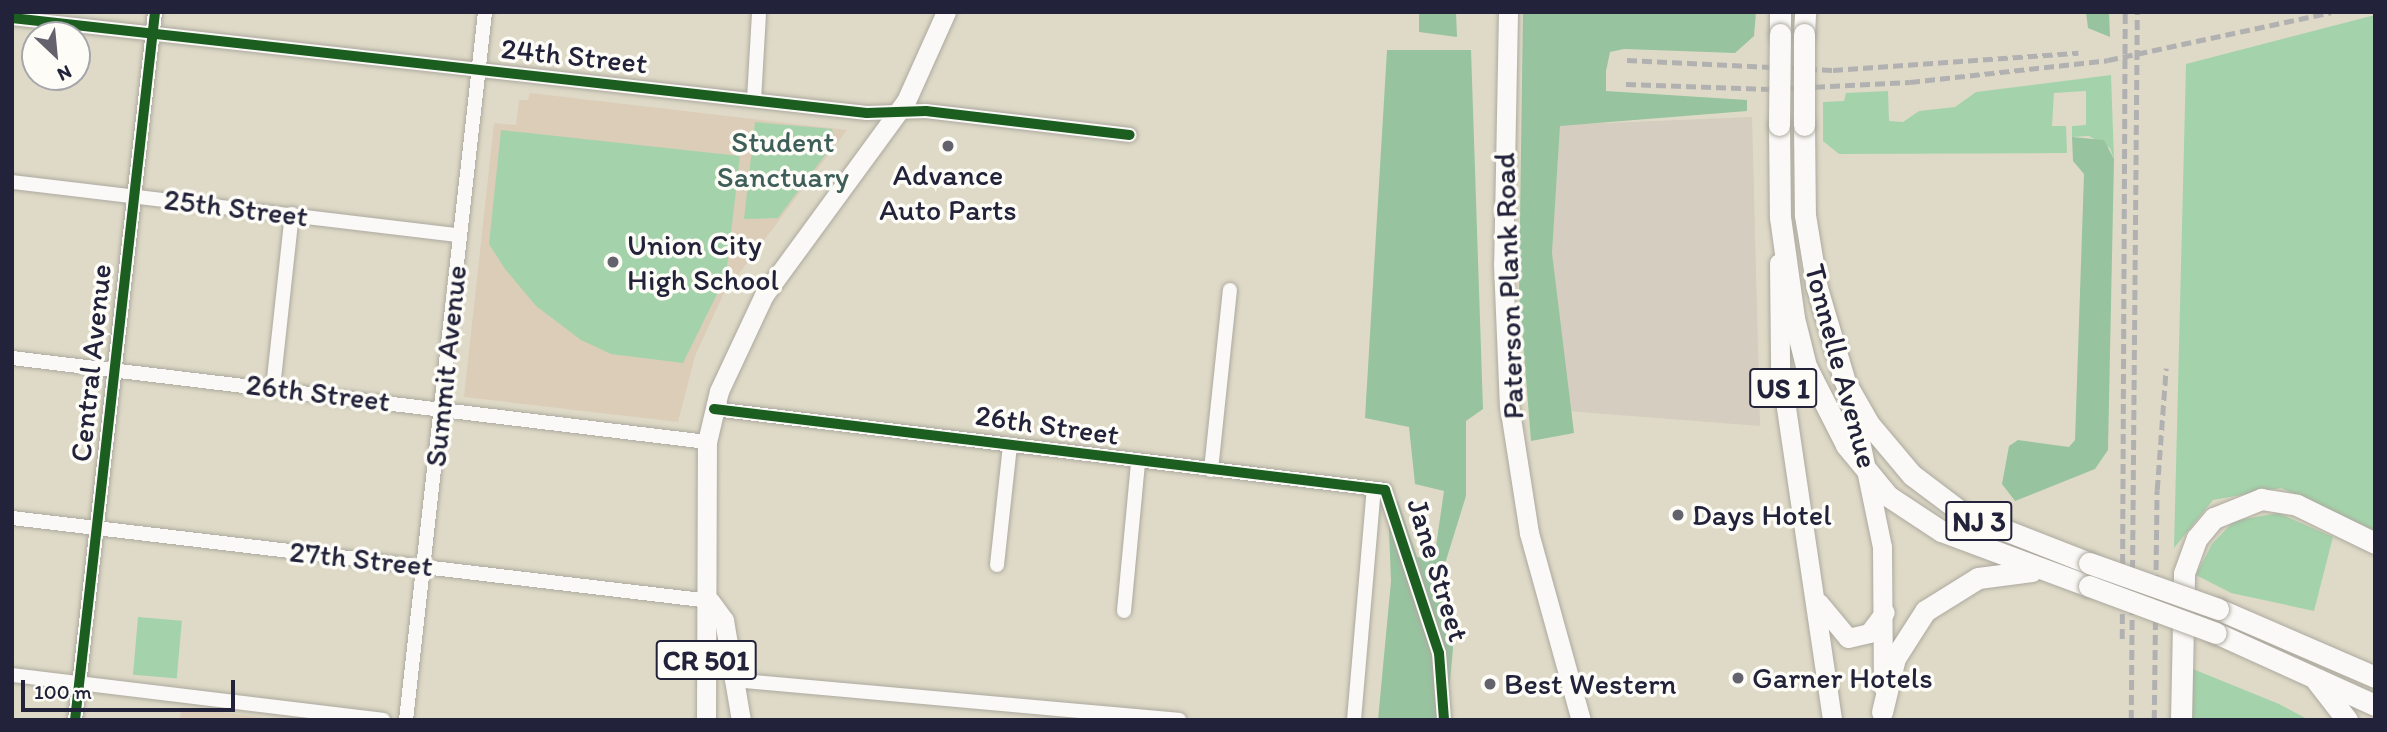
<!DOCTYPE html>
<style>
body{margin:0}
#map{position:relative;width:2387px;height:732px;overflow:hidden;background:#dfdac7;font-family:Itim,sans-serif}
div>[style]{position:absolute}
.built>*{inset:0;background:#dccdb9}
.industrial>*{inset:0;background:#d5cdbf}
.green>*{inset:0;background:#a4d3ab;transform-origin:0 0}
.forest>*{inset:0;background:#98c39f}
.roads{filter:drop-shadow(0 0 2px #aca99f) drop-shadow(0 0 2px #aca99f)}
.minor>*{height:14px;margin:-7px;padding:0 7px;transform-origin:7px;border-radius:7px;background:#faf9f7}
.major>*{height:19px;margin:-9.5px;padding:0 9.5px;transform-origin:9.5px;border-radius:9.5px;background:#faf9f7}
.highway>*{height:21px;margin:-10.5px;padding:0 10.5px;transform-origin:10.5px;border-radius:10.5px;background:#faf9f7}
.rail>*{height:4.5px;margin-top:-2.25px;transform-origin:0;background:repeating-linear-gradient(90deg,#b2b1b2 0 10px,transparent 0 15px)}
.bridges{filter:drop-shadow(0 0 2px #aca99f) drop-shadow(0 0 2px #aca99f)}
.highway-bridge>*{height:21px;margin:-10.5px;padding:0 10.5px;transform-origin:10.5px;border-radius:10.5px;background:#faf9f7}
.cycleway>*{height:10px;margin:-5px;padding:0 5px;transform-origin:5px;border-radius:5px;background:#1b5e20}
.dots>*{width:19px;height:19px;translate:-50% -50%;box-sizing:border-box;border:4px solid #fdfcf7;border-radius:50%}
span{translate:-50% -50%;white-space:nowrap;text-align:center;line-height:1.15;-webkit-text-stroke:7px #fdfcf7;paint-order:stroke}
.shield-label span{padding:2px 5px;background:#fdfcf7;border:2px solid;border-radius:5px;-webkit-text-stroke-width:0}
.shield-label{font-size:28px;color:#22223b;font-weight:700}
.street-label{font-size:30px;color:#22223b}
.park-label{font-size:30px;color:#3e5e5a}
.poi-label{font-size:30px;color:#22223b}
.left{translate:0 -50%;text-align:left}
.frame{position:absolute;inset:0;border:14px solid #22223b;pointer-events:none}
.north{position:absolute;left:21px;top:21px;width:70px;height:70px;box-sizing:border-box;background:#fdfcf7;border:2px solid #a5a5ac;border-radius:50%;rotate:154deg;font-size:19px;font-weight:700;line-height:28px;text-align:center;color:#22223b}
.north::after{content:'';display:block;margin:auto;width:24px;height:32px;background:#64626c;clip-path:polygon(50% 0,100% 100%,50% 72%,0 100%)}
.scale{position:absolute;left:21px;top:680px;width:214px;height:32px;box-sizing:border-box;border:4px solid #22223b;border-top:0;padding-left:9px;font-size:21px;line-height:24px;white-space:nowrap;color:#22223b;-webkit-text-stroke:5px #fdfcf7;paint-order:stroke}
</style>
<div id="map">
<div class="built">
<div style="clip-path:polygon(530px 93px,847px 130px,723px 295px,695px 356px,678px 422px,464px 397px,494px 123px,516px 125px,519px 100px,528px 100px)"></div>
<div style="clip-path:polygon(181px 707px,281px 720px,180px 720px)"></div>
</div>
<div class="industrial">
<div style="clip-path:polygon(1752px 117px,1760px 426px,1567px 411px,1552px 253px,1560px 125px)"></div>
</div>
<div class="green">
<div style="clip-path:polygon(2375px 15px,2375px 531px,2281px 488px,2213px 500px,2174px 548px,2186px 64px)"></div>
<div style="clip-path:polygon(2111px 75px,2114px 159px,2110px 148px,2089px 136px,2072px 137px,2072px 126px,2086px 125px,2086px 91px,2054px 93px,2052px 126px,2066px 126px,2067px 153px,1839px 154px,1823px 141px,1823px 102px,1844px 101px,1846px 93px,1888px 91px,1889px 121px,1903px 122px,1919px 111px,1955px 107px,1976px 92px)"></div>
<div style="clip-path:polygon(755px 122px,832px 129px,835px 142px,778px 218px,744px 219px)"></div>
<div style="clip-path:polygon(501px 130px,740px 156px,726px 276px,683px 363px,611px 354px,581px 340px,536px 306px,505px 269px,489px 244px)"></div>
<div style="clip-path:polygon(2278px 513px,2333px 537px,2314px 611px,2231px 593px,2196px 575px,2212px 544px,2234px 521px)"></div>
<div style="left:138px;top:617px;width:44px;height:58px;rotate:5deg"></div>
<div style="clip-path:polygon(2188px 667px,2279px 704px,2309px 720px,2192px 720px)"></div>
</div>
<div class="forest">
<div style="clip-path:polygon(1419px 12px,1456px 12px,1457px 37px,1419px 32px)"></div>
<div style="clip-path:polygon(1523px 12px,1756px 12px,1754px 36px,1735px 53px,1624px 49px,1610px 52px,1606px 71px,1606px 91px,1747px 100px,1747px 111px,1560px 126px,1552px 253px,1574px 433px,1531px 441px,1519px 292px)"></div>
<div style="clip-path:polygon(2086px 12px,2109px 12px,2110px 37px,2088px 28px)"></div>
<div style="clip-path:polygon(1387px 50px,1471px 50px,1483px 409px,1466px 421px,1466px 496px,1444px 567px,1453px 649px,1446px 720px,1378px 720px,1391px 581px,1388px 506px,1398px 501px,1417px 557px,1434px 560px,1444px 491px,1415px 484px,1409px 427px,1365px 418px)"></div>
<div style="clip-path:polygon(2072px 137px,2104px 140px,2114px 159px,2108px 450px,2095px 469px,2015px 501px,2002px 484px,2009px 446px,2018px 440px,2069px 447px,2075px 440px,2084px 174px,2073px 161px)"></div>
</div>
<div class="roads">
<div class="minor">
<div style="left:12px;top:18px;width:860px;rotate:6.34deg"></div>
<div style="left:867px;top:113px;width:59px;rotate:-1.9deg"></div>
<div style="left:926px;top:111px;width:205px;rotate:6.7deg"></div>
<div style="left:754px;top:100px;width:88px;rotate:-86.7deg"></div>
<div style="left:12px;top:182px;width:450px;rotate:6.8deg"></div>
<div style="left:12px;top:358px;width:700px;rotate:6.89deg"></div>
<div style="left:273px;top:388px;width:175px;rotate:-83.8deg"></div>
<div style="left:714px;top:409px;width:676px;rotate:6.88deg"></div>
<div style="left:1385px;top:490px;width:172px;rotate:71.7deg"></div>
<div style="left:1439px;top:653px;width:67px;rotate:85.7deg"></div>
<div style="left:1211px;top:470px;width:181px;rotate:-84deg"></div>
<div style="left:12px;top:518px;width:703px;rotate:6.78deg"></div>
<div style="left:997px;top:565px;width:121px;rotate:-83.8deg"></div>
<div style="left:1124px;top:611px;width:150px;rotate:-84.6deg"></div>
<div style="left:12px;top:675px;width:374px;rotate:6.9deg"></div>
<div style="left:732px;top:680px;width:449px;rotate:5.1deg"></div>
<div style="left:75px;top:720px;width:713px;rotate:-83.55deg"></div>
<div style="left:406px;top:720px;width:712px;rotate:-83.63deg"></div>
<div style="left:1354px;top:720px;width:232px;rotate:-85.1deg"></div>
</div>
<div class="major">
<div style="left:1508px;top:12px;width:252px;rotate:91.1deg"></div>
<div style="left:1503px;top:264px;width:141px;rotate:87.6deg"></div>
<div style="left:1509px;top:405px;width:130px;rotate:81.1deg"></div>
<div style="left:1529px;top:533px;width:194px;rotate:74.5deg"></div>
<div style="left:1779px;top:263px;width:104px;rotate:89.4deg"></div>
<div style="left:1780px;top:367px;width:357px;rotate:81.6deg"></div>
<div style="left:1852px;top:402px;width:148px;rotate:78.3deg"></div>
<div style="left:1882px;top:547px;width:140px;rotate:89.6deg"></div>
<div style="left:710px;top:601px;width:24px;rotate:54deg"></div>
<div style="left:724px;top:620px;width:101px;rotate:80.4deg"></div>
<div style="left:1819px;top:603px;width:45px;rotate:50.4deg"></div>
<div style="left:1848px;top:638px;width:22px;rotate:-13deg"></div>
<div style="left:1869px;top:633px;width:26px;rotate:-53deg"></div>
<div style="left:706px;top:720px;width:278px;rotate:-89.8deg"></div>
<div style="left:707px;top:442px;width:52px;rotate:-76.8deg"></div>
<div style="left:719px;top:391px;width:106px;rotate:-64.9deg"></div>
<div style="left:764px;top:295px;width:240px;rotate:-53.8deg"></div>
<div style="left:906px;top:101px;width:98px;rotate:-65.8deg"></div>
</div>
<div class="highway">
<div style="left:1780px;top:34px;width:22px;rotate:-90deg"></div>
<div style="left:1804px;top:34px;width:22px;rotate:-87deg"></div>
<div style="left:1779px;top:125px;width:92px;rotate:89.4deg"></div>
<div style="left:1780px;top:217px;width:102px;rotate:82.1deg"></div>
<div style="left:1794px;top:318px;width:49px;rotate:76deg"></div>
<div style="left:1806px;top:366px;width:89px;rotate:63.1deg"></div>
<div style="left:1846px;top:445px;width:66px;rotate:50.5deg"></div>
<div style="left:1888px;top:496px;width:64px;rotate:33.4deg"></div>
<div style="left:1941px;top:531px;width:158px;rotate:20.4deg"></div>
<div style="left:1804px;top:125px;width:90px;rotate:89.4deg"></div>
<div style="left:1805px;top:215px;width:74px;rotate:80.7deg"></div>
<div style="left:1817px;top:288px;width:98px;rotate:73.4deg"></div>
<div style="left:1845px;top:382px;width:48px;rotate:60.3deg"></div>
<div style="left:1869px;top:424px;width:67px;rotate:49.9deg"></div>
<div style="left:1912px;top:475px;width:65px;rotate:36.9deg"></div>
<div style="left:1964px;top:514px;width:134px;rotate:21.4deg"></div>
<div style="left:2218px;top:609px;width:171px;rotate:23.4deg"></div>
<div style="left:2216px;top:633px;width:175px;rotate:24.4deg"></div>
<div style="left:2316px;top:680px;width:51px;rotate:52.2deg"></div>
<div style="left:1882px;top:712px;width:56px;rotate:-76.5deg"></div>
<div style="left:1895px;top:658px;width:56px;rotate:-57.4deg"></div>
<div style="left:1925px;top:611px;width:62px;rotate:-31.9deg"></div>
<div style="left:1978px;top:578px;width:54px;rotate:-7.4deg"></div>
<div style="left:2181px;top:720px;width:147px;rotate:-88.8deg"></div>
<div style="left:2184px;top:573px;width:37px;rotate:-70deg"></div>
<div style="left:2197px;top:538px;width:26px;rotate:-50deg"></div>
<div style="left:2214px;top:518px;width:51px;rotate:-22deg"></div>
<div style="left:2261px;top:499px;width:36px;rotate:9deg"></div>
<div style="left:2297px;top:505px;width:87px;rotate:26deg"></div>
</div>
</div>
<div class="rail">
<div style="left:1627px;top:60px;width:206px;rotate:2.8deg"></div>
<div style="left:1833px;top:70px;width:246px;rotate:-4deg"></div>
<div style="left:1626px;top:84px;width:144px;rotate:2deg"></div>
<div style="left:1770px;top:89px;width:140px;rotate:-2.9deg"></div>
<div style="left:1910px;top:82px;width:199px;rotate:-6.3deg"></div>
<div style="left:2108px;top:60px;width:228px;rotate:-12.1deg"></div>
<div style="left:2122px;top:639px;width:627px;rotate:-89.73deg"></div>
<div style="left:2131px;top:720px;width:708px;rotate:-89.51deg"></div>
<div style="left:2154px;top:720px;width:230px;rotate:-89.3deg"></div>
<div style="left:2157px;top:490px;width:122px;rotate:-85.8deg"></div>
</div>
<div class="bridges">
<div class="highway-bridge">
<div style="left:1779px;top:125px;width:91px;rotate:-89.4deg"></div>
<div style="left:1804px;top:125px;width:91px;rotate:-90deg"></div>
<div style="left:2089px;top:563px;width:137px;rotate:19.6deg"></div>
<div style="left:2089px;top:586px;width:135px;rotate:20.3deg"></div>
</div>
</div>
<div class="cycleway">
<div style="left:12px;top:18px;width:860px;rotate:6.34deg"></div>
<div style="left:867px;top:113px;width:59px;rotate:-1.9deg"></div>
<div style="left:926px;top:111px;width:205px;rotate:6.7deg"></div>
<div style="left:714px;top:409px;width:676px;rotate:6.88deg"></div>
<div style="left:1385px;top:490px;width:172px;rotate:71.7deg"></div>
<div style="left:1439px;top:653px;width:67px;rotate:85.7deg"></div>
<div style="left:75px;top:720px;width:713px;rotate:-83.55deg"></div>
</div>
<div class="dots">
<div style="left:948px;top:146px;background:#64626c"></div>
<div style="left:613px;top:262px;background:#64626c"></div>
<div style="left:1678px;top:515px;background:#64626c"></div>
<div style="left:1738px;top:678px;background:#64626c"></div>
<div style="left:1490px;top:684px;background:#64626c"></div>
</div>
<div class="shield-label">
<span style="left:1783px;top:388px">US 1</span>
<span style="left:1979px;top:521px">NJ 3</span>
<span style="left:706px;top:660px">CR 501</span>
</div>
<div class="street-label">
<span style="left:574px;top:56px;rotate:6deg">24th Street</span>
<span style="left:236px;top:208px;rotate:7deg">25th Street</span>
<span style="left:1509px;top:286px;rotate:-92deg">Paterson Plank Road</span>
<span style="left:91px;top:363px;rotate:-84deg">Central Avenue</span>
<span style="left:446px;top:366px;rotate:-84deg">Summit Avenue</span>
<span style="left:1841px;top:366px;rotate:75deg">Tonnelle Avenue</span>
<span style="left:318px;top:393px;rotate:7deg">26th Street</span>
<span style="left:1047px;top:425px;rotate:8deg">26th Street</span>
<span style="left:361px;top:559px;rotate:6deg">27th Street</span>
<span style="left:1438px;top:570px;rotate:73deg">Jane Street</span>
</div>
<div class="park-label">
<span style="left:783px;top:159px">Student<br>Sanctuary</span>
</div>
<div class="poi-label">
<span style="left:948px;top:192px">Advance<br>Auto Parts</span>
<span class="left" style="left:627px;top:262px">Union City<br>High School</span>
<span class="left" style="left:1692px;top:515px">Days Hotel</span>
<span class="left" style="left:1752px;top:678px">Garner Hotels</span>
<span class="left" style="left:1504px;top:684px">Best Western</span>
</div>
<div class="frame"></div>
<div class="north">N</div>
<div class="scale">100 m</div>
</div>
